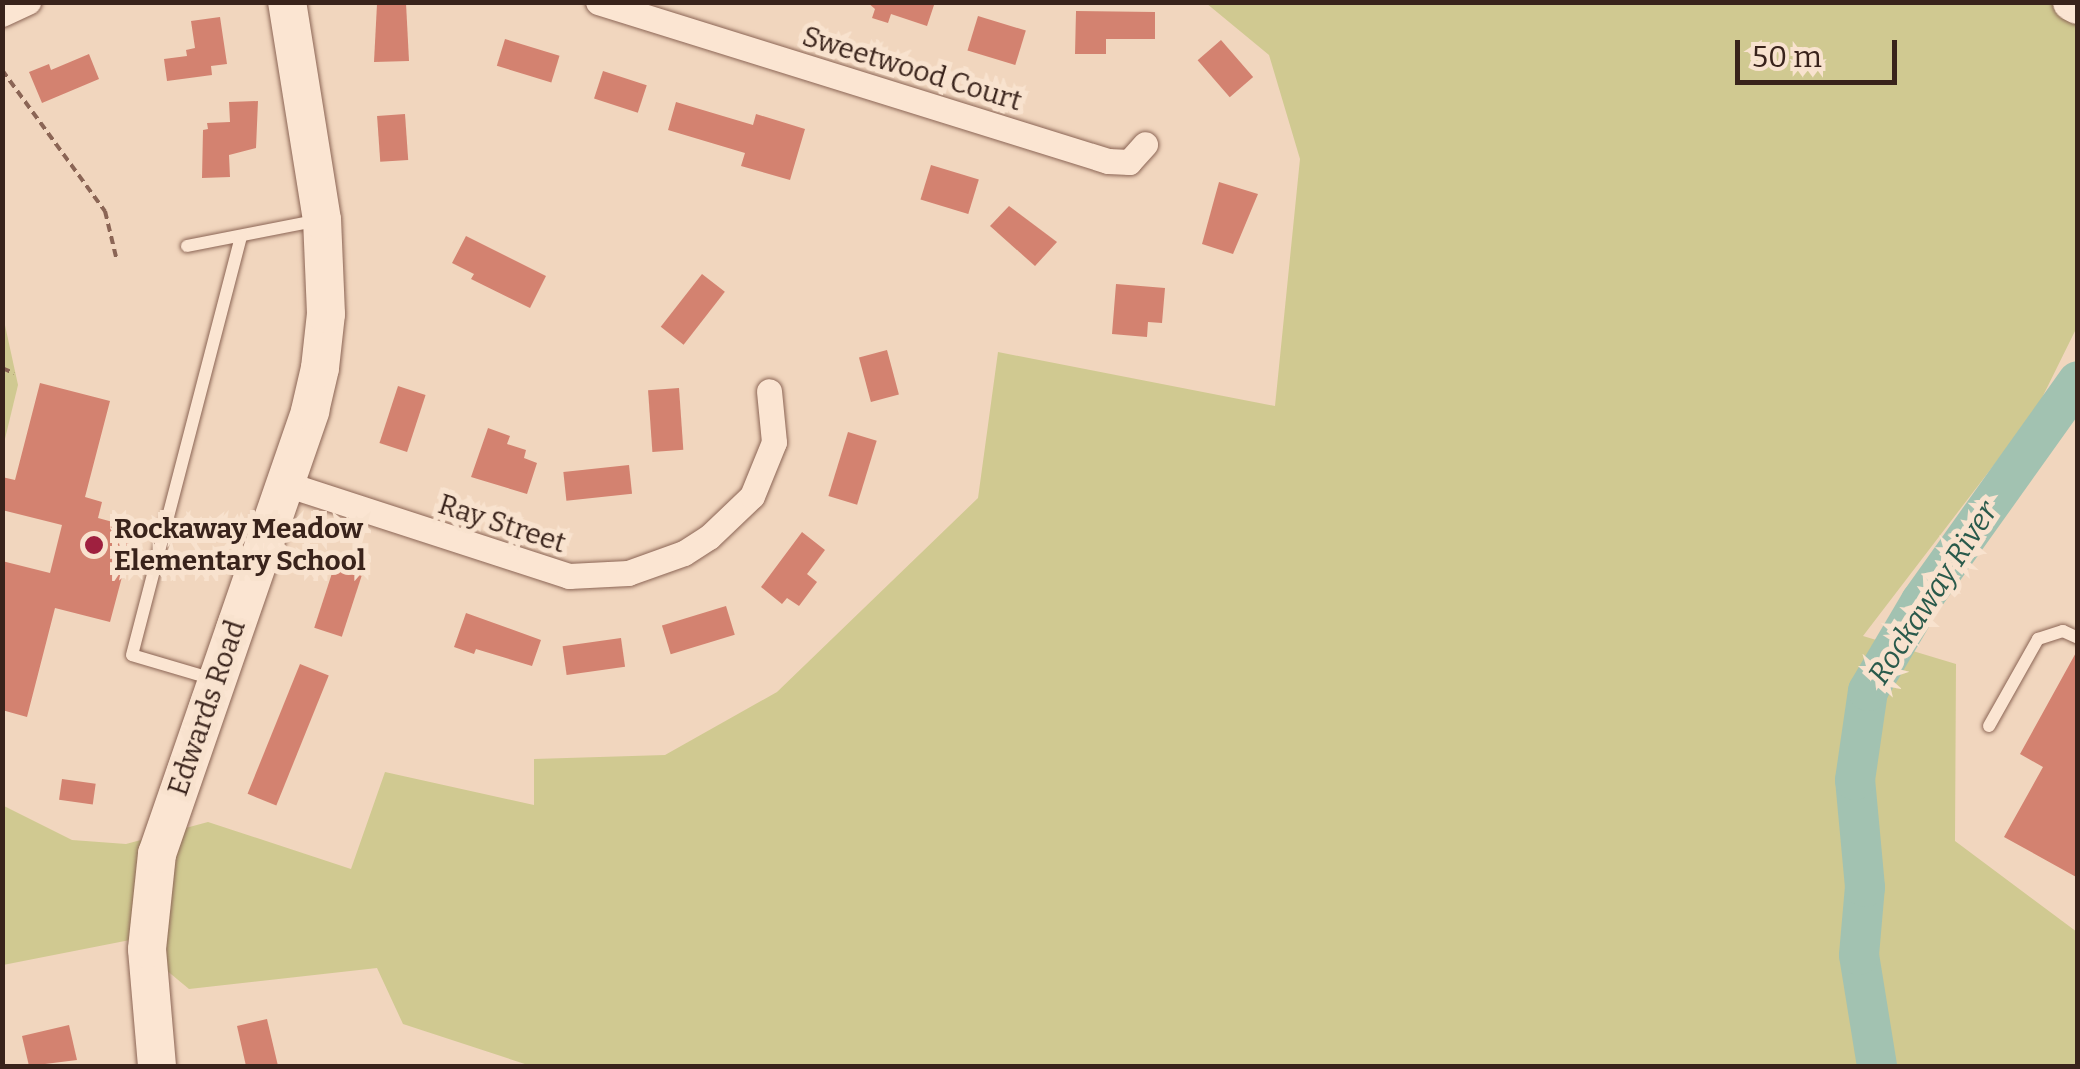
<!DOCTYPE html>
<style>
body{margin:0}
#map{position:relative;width:2080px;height:1069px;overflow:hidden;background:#f1d6be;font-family:Bitter,serif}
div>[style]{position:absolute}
.green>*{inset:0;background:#d0c991}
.river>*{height:40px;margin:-20px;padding:0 20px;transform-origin:20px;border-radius:20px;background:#a2c2b1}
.building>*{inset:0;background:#d38270;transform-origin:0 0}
.path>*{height:4px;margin-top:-2px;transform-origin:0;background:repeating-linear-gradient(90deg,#8b6555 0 8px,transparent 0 13px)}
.roads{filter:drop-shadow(0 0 2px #8b6555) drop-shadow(0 0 2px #8b6555)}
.lane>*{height:12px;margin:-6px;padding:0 6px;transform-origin:6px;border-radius:6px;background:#fbe5d2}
.street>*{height:25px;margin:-12.5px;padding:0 12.5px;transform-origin:12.5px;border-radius:12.5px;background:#fbe5d2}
.secondary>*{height:38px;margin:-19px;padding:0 19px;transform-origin:19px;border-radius:19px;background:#fbe5d2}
.dots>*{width:28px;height:28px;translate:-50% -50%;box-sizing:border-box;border:5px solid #f8e2ce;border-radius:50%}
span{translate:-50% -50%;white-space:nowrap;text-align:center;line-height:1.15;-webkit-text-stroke:10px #f8e2ce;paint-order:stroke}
.street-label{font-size:28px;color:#39231b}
.poi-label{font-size:28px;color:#39231b;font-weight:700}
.left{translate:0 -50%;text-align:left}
.water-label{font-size:30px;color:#295a4b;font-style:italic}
.frame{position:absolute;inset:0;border:5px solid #39231b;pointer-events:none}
.scale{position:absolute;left:1735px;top:40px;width:162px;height:45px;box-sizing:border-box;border:5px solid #39231b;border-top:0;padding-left:12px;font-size:30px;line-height:35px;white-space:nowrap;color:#39231b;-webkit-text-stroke:8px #f8e2ce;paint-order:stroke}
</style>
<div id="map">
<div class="green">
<div style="clip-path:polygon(1206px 3px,2077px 3px,2077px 327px,2036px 410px,1863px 636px,1956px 664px,1955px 841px,2077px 932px,2077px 1066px,531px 1066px,403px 1024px,377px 968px,189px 989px,130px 940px,3px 965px,2px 805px,72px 840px,126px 844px,208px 822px,351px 869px,385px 772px,534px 805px,534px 759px,665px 755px,777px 692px,978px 498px,998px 352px,1275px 406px,1300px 159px,1269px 55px)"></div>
<div style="clip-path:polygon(3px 316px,18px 385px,3px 447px,2px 447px)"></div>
</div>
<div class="river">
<div style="left:1877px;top:1066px;width:112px;rotate:-99.2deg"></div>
<div style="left:1859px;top:955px;width:68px;rotate:-85deg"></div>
<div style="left:1865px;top:887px;width:107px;rotate:-95.3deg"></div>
<div style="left:1855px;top:780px;width:90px;rotate:-81.7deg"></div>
<div style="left:1868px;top:691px;width:104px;rotate:-59.5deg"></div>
<div style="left:1921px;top:601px;width:270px;rotate:-54.5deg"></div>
</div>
<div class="building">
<div style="clip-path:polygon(867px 2px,935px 2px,927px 26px,891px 14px,888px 23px,872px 18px,875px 9px)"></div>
<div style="clip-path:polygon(406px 3px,409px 61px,374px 62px,377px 4px)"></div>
<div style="clip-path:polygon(1076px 11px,1155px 12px,1155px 39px,1106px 39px,1106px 54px,1075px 54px)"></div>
<div style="left:978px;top:16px;width:50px;height:36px;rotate:17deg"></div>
<div style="clip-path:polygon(220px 17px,227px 64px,211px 66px,212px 75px,167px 81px,164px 59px,187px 56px,186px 50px,195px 48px,191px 21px)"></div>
<div style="left:505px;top:39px;width:57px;height:28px;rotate:17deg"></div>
<div style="left:1221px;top:40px;width:49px;height:31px;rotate:49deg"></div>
<div style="clip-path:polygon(89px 54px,99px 79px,42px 103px,29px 72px,49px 64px,51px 70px)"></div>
<div style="left:603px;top:71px;width:46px;height:29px;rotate:18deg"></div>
<div style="clip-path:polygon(258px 101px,256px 148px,229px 155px,230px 177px,202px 178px,203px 130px,208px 129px,207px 123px,230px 122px,229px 102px)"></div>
<div style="clip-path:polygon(676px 102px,753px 125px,756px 114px,805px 129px,790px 180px,741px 166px,745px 153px,668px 130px)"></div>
<div style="left:405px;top:114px;width:46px;height:28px;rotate:86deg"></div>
<div style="left:931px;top:165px;width:50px;height:36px;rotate:17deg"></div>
<div style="clip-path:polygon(1219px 182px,1258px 194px,1233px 254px,1202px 244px)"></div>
<div style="clip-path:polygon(1009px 206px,1057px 242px,1035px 266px,990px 226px)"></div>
<div style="clip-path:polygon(466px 236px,546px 276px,530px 308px,471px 279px,474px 274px,452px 263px)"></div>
<div style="left:702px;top:274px;width:29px;height:67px;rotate:38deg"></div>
<div style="clip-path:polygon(1116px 284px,1165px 288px,1162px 323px,1148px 322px,1147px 337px,1112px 334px)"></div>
<div style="left:887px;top:350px;width:46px;height:29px;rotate:75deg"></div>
<div style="clip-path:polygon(40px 383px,110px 401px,85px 497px,102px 502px,98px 518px,135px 528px,110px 622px,55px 608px,27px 717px,2px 710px,2px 561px,50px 573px,62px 525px,2px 510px,2px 477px,15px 480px)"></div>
<div style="left:398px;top:386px;width:29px;height:60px;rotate:18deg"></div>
<div style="left:679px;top:388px;width:62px;height:31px;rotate:86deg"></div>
<div style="clip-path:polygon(488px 428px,510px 436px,507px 444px,526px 450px,524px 458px,537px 463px,527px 494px,471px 477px)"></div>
<div style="left:848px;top:432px;width:30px;height:67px;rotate:17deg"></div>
<div style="left:629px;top:465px;width:29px;height:66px;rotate:84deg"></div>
<div style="clip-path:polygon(802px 532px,825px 550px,807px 574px,817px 582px,799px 606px,787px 598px,782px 604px,761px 587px)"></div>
<div style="left:334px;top:567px;width:29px;height:64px;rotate:18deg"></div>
<div style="left:726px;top:606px;width:30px;height:67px;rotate:73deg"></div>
<div style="clip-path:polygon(466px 613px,541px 640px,532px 666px,476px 649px,474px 654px,454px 647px)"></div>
<div style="left:621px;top:638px;width:29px;height:59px;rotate:82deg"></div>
<div style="clip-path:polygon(2078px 649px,2078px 878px,2004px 837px,2043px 767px,2020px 754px)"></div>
<div style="left:300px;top:664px;width:31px;height:140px;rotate:22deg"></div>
<div style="left:62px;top:779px;width:34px;height:21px;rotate:8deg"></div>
<div style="clip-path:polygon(267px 1019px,278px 1066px,246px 1066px,237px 1026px)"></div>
<div style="clip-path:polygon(69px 1025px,77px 1060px,29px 1066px,22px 1036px)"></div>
</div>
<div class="path">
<div style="left:2px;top:70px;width:175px;rotate:53.9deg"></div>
<div style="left:105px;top:211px;width:51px;rotate:76.5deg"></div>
<div style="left:2px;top:368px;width:13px;rotate:23deg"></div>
</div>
<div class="roads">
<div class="lane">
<div style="left:187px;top:246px;width:135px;rotate:-11.1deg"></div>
<div style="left:213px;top:679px;width:84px;rotate:-163.5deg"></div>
<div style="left:132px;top:655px;width:433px;rotate:-75.4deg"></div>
<div style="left:1989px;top:726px;width:100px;rotate:-60.6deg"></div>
<div style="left:2038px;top:639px;width:26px;rotate:-18deg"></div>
<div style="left:2063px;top:631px;width:17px;rotate:25deg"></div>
</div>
<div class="street">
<div style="left:598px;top:2px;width:534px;rotate:17.32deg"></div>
<div style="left:1108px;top:161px;width:21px;rotate:3deg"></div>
<div style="left:1129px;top:162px;width:24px;rotate:-48deg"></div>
<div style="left:2px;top:14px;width:29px;rotate:-25deg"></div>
<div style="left:286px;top:484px;width:298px;rotate:18deg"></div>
<div style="left:569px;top:576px;width:59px;rotate:-2.9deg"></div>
<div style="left:628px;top:573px;width:59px;rotate:-19.7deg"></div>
<div style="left:684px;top:553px;width:30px;rotate:-33deg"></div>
<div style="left:709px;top:537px;width:59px;rotate:-43.6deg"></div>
<div style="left:752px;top:496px;width:58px;rotate:-67.8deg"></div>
<div style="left:774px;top:442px;width:51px;rotate:-95.6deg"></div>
</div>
<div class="secondary">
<div style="left:2072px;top:2px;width:7px;rotate:27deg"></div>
<div style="left:157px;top:1066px;width:117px;rotate:-94.9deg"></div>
<div style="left:147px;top:949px;width:96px;rotate:-84deg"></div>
<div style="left:157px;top:854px;width:469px;rotate:-70.9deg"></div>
<div style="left:310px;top:411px;width:44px;rotate:-76.9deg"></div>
<div style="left:320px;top:368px;width:54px;rotate:-83.7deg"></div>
<div style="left:326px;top:314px;width:94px;rotate:-92.4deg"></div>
<div style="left:322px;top:220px;width:221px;rotate:-99.1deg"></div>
</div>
</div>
<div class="dots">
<div style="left:94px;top:545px;background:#9f203f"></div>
</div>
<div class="street-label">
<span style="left:912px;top:69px;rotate:17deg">Sweetwood Court</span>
<span style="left:502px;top:524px;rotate:18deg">Ray Street</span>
<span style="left:207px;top:708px;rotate:-71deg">Edwards Road</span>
</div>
<div class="poi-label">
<span class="left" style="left:114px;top:545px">Rockaway Meadow<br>Elementary School</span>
</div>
<div class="water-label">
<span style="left:1933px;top:593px;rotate:-57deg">Rockaway River</span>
</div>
<div class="frame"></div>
<div class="scale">50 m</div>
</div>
